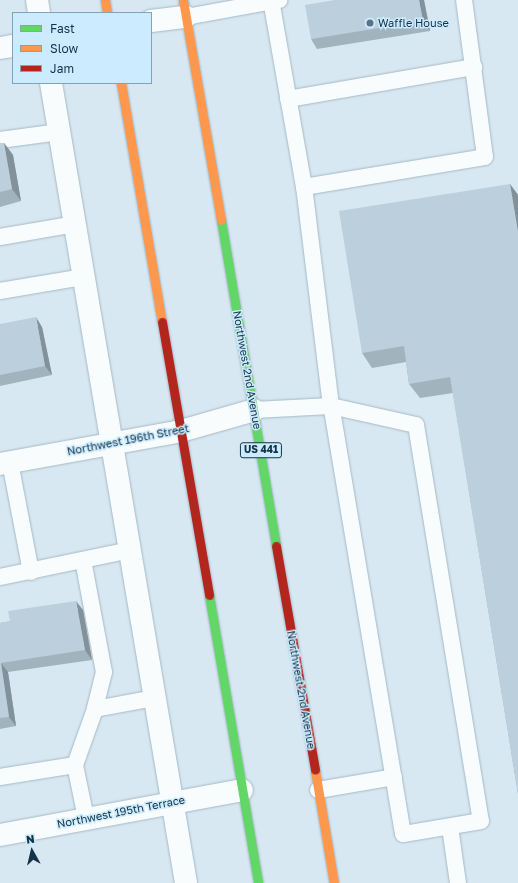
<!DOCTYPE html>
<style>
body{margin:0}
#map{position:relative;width:518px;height:883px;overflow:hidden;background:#d8e8f3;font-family:"Golos Text",sans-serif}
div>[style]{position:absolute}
.roads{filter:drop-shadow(0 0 1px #a3b9c6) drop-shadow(0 0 1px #a3b9c6)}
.lane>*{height:16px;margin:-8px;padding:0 8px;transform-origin:8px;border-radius:8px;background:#f9fcfd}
.street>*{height:22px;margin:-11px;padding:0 11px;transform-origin:11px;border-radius:11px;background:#f9fcfd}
.fast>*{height:9px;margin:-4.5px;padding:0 4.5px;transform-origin:4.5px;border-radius:4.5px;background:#63d668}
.slow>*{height:9px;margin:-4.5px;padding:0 4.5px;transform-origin:4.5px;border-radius:4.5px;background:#ff974d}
.jam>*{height:9px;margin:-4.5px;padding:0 4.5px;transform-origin:4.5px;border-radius:4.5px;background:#b3261e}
.wall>*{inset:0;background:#a1b3bd}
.shaded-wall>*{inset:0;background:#83929a}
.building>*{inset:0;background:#bbd0dc}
.dots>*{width:11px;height:11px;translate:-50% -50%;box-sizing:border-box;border:2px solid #cdebfe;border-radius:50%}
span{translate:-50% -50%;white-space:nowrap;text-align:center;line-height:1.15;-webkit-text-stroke:3px #cdebfe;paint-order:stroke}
.shield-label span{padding:1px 3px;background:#cdebfe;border:1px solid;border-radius:3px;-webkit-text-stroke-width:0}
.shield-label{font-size:10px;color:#133446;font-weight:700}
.poi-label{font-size:11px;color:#133446}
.left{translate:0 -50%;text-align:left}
.street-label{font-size:11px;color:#133446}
.legend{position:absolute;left:12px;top:12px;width:140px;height:72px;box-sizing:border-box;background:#cdebfe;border:1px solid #83a2b4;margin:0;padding:5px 7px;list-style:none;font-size:12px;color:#133446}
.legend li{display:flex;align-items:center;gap:8px;height:20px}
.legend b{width:20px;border:1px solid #83a2b4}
.north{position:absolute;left:12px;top:831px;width:40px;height:40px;-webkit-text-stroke:3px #cdebfe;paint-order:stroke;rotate:352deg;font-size:11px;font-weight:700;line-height:16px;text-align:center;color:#133446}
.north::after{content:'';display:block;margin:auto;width:14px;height:18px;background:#133446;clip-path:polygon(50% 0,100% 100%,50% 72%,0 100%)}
</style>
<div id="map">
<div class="roads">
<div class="lane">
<div style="left:186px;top:17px;width:95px;rotate:-10.4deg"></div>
<div style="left:288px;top:99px;width:189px;rotate:-9.8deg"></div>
<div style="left:0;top:140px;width:60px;rotate:-7.7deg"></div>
<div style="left:304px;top:187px;width:183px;rotate:-9.4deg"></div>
<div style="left:485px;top:157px;width:158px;rotate:-97.6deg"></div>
<div style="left:0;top:237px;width:76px;rotate:-9.8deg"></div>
<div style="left:0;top:291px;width:85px;rotate:-9.5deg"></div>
<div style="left:254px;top:410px;width:77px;rotate:-3deg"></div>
<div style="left:331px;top:406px;width:87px;rotate:12.6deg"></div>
<div style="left:416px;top:425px;width:401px;rotate:80.7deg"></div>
<div style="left:481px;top:821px;width:79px;rotate:170.5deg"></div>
<div style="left:403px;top:834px;width:434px;rotate:-99.5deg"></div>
<div style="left:331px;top:406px;width:221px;rotate:-97deg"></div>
<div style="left:304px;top:187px;width:190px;rotate:-100deg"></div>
<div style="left:10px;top:462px;width:112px;rotate:79.2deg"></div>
<div style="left:83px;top:560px;width:114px;rotate:79.4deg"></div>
<div style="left:104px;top:672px;width:38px;rotate:104deg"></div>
<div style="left:0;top:577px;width:133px;rotate:-11.7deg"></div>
<div style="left:75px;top:765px;width:59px;rotate:-70.3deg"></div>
<div style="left:95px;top:709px;width:61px;rotate:-10.4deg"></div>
<div style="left:0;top:777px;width:76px;rotate:-9.1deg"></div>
<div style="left:75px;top:765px;width:54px;rotate:78.3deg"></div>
<div style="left:318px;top:790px;width:77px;rotate:-9.7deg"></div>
<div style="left:450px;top:827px;width:57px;rotate:81.9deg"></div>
</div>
<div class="street">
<div style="left:37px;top:0;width:13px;rotate:81deg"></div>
<div style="left:151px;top:21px;width:35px;rotate:-7deg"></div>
<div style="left:0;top:48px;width:13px;rotate:-9deg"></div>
<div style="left:51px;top:83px;width:811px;rotate:80.42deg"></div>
<div style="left:0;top:464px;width:184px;rotate:-10.3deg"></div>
<div style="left:181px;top:431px;width:76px;rotate:-16deg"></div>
<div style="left:0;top:835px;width:246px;rotate:-10.5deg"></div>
</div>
<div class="fast">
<div style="left:221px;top:220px;width:331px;rotate:80.4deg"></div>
<div style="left:209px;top:595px;width:292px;rotate:80.3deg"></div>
</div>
<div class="slow">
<div style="left:105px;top:0;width:13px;rotate:81deg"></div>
<div style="left:183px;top:0;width:223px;rotate:80.2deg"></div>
<div style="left:121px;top:83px;width:242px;rotate:80.3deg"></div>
<div style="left:315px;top:770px;width:115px;rotate:80.5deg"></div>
</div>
<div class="jam">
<div style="left:162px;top:322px;width:277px;rotate:80.2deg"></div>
<div style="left:276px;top:546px;width:227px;rotate:80.1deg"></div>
</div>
</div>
<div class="wall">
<div style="clip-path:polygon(424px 0,430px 31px,317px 49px,311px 39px)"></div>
<div style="clip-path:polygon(0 143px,4px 143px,13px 155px,21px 201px,0 207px)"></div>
<div style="clip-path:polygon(510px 184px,518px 195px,518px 794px,453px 393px,420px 398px,409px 384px,406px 362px,372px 368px,362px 353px)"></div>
<div style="clip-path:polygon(0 324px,42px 327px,52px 375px,0 386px)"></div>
<div style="clip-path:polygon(83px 610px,92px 660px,8px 672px,16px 726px,0 729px,0 623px)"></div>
</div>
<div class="shaded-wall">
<div style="clip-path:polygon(419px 0,424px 0,430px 31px,423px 21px)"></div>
<div style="clip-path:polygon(4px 143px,13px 155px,21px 201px,12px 189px)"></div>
<div style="clip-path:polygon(510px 184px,518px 195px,518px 232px)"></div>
<div style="clip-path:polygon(36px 317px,42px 327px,52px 375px,45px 366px)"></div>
<div style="clip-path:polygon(76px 601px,83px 610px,92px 660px,85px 650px)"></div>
<div style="clip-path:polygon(1px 663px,8px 672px,16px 726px,9px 717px)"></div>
</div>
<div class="building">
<div style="clip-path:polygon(335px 0,419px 0,423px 21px,311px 39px,305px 5px)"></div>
<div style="clip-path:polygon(0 143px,4px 143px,12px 189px,0 192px)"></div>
<div style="clip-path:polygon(510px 184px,518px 232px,518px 794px,450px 377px,409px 384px,404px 346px,362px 353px,339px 211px)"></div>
<div style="clip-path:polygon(36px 317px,45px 366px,0 375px,0 324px)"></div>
<div style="clip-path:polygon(76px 601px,85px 650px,1px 663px,9px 717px,0 718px,0 623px,10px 621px,8px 611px)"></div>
</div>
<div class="dots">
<div style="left:370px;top:23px;background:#587383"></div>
</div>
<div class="shield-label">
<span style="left:261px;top:450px">US 441</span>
</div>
<div class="poi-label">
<span class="left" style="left:378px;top:23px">Waffle House</span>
</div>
<div class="street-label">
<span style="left:247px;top:370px;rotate:80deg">Northwest 2nd Avenue</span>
<span style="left:128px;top:440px;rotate:-11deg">Northwest 196th Street</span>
<span style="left:301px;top:690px;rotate:80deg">Northwest 2nd Avenue</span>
<span style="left:121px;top:812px;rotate:-11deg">Northwest 195th Terrace</span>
</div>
<ul class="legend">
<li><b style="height:5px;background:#63d668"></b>Fast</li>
<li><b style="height:5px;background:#ff974d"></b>Slow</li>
<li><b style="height:5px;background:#b3261e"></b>Jam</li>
</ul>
<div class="north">N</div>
</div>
